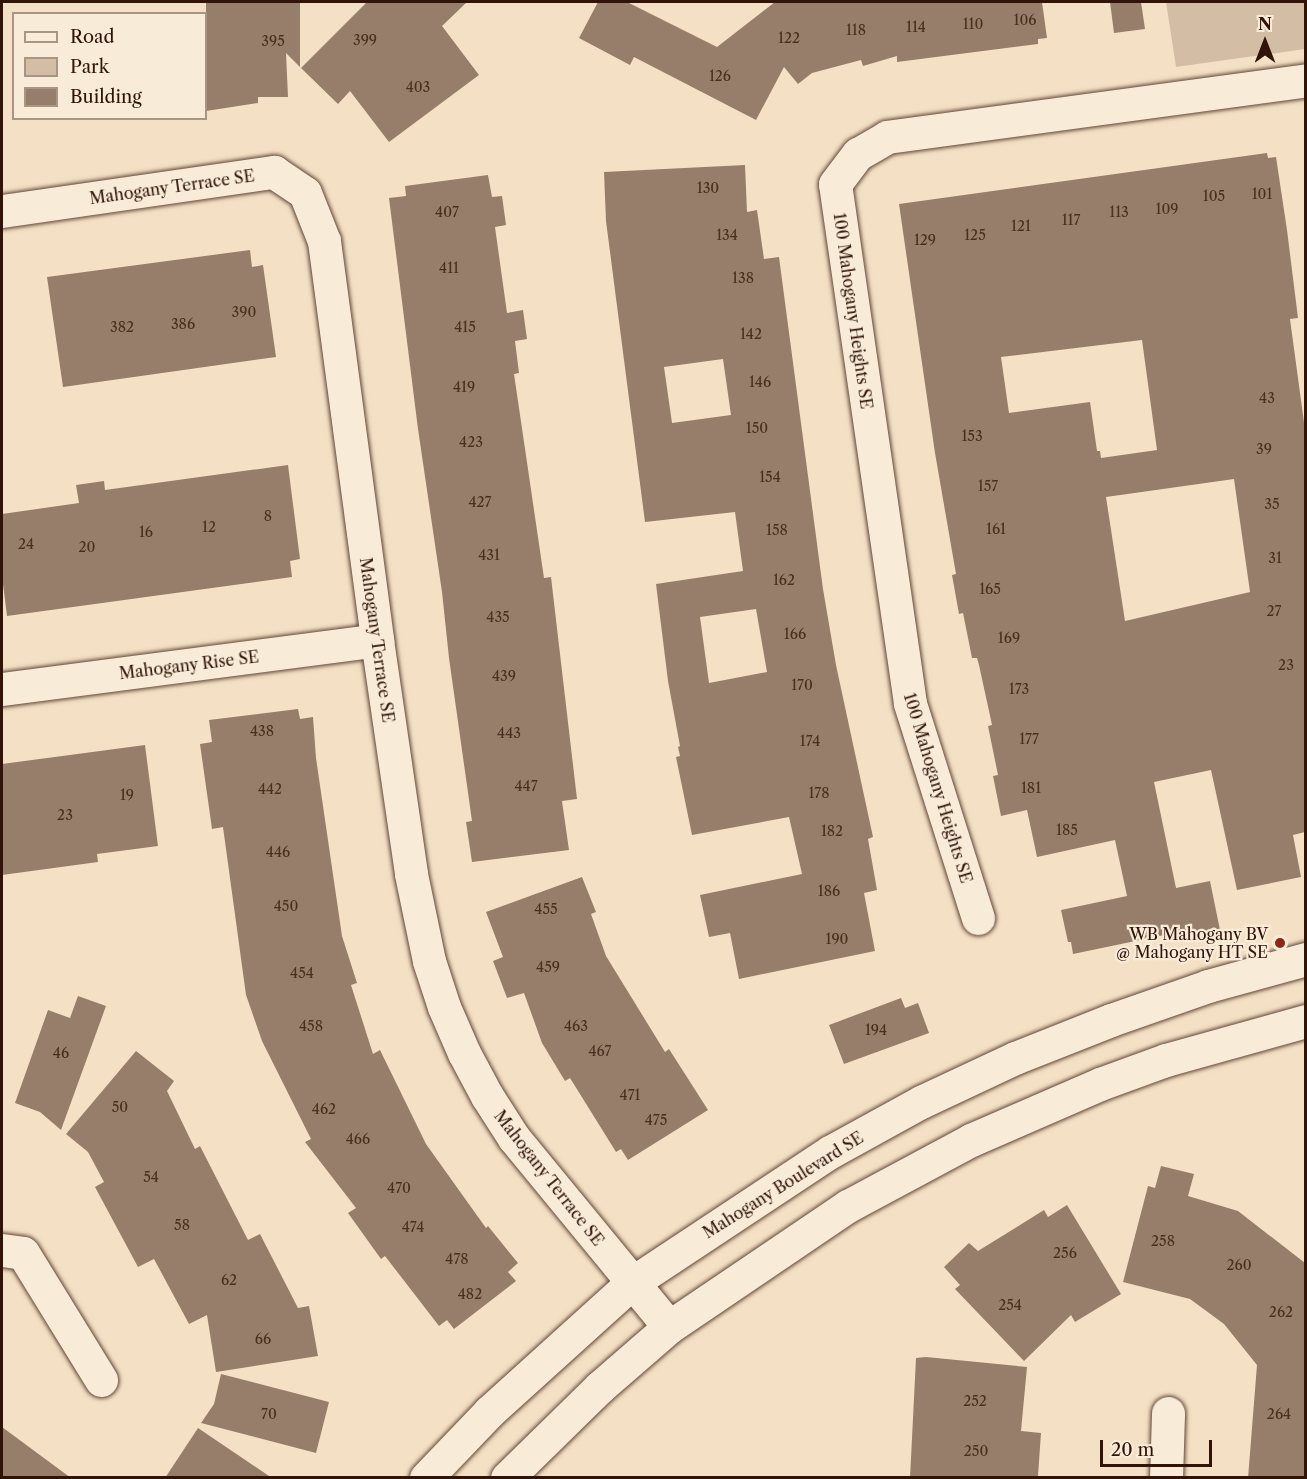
<!DOCTYPE html>
<style>
body{margin:0}
#map{position:relative;width:1307px;height:1479px;overflow:hidden;background:#f4e1c5;font-family:"Libre Caslon Text",serif}
div>[style]{position:absolute}
.green>*{inset:0;background:#d3bea5}
.building>*{inset:0;background:#967e6a}
.roads{filter:drop-shadow(0 0 2px #624637) drop-shadow(0 0 2px #624637)}
.street>*{height:33px;margin:-16.5px;padding:0 16.5px;transform-origin:16.5px;border-radius:16.5px;background:#f8ecd9}
.secondary>*{height:33px;margin:-16.5px;padding:0 16.5px;transform-origin:16.5px;border-radius:16.5px;background:#f8ecd9}
.dots>*{width:16px;height:16px;translate:-50% -50%;box-sizing:border-box;border:3px solid #f8ecd9;border-radius:50%}
span{translate:-50% -50%;white-space:nowrap;text-align:center;line-height:1.15;-webkit-text-stroke:4.5px #f8ecd9;paint-order:stroke}
.number-label{font-size:14px;color:#4a2e20}
.number-label span{-webkit-text-stroke-width:0}
.street-label{font-size:16px;color:#311308}
.poi-label{font-size:16px;color:#311308}
.right{translate:-100% -50%;text-align:right}
.frame{position:absolute;inset:0;border:3px solid #311308;pointer-events:none}
.legend{position:absolute;left:12px;top:12px;width:195px;height:108px;box-sizing:border-box;background:#f8ecd9;border:2px solid #a89585;margin:0;padding:8px 10px;list-style:none;font-size:18px;color:#311308}
.legend li{display:flex;align-items:center;gap:12px;height:30px}
.legend b{width:30px;border:2px solid #a89585}
.north{position:absolute;left:1235px;top:12px;width:60px;height:60px;-webkit-text-stroke:4px #f8ecd9;paint-order:stroke;rotate:0deg;font-size:16px;font-weight:700;line-height:24px;text-align:center;color:#311308}
.north::after{content:'';display:block;margin:auto;width:21px;height:27px;background:#311308;clip-path:polygon(50% 0,100% 100%,50% 72%,0 100%)}
.scale{position:absolute;left:1100px;top:1440px;width:112px;height:27px;box-sizing:border-box;border:3px solid #311308;border-top:0;padding-left:8px;font-size:18px;line-height:21px;white-space:nowrap;color:#311308;-webkit-text-stroke:4px #f8ecd9;paint-order:stroke}
</style>
<div id="map">
<div class="green">
<div style="clip-path:polygon(1166px 2px,1305px 2px,1305px 49px,1176px 67px)"></div>
</div>
<div class="building">
<div style="clip-path:polygon(206px 2px,300px 2px,300px 67px,286px 53px,288px 97px,258px 97px,258px 103px,206px 111px)"></div>
<div style="clip-path:polygon(367px 2px,467px 2px,442px 26px,479px 75px,389px 142px,350px 91px,338px 104px,301px 68px)"></div>
<div style="clip-path:polygon(598px 2px,627px 2px,717px 47px,775px 2px,1042px 2px,1047px 38px,1038px 39px,1038px 44px,897px 62px,897px 56px,863px 66px,861px 60px,812px 73px,798px 84px,784px 67px,756px 120px,634px 57px,630px 65px,579px 38px)"></div>
<div style="clip-path:polygon(1110px 2px,1141px 2px,1145px 29px,1114px 33px)"></div>
<div style="clip-path:polygon(evenodd,1267px 153px,1268px 158px,1276px 157px,1287px 230px,1298px 318px,1290px 319px,1305px 430px,1305px 832px,1293px 835px,1301px 877px,1237px 890px,1211px 770px,1154px 782px,1176px 888px,1210px 881px,1220px 930px,1171px 941px,1169px 934px,1073px 954px,1071px 942px,1068px 942px,1061px 910px,1127px 896px,1115px 840px,1037px 857px,1027px 810px,1001px 816px,993px 776px,998px 775px,988px 726px,992px 725px,979px 665px,977px 658px,972px 658px,963px 613px,959px 614px,952px 575px,956px 574px,935px 453px,899px 204px,1267px 153px,1142px 340px,1157px 450px,1101px 458px,1100px 451px,1097px 451px,1090px 402px,1009px 413px,1001px 357px,1142px 340px,1267px 153px,1234px 479px,1250px 592px,1125px 621px,1106px 497px,1234px 479px)"></div>
<div style="clip-path:polygon(evenodd,745px 165px,747px 212px,757px 210px,764px 259px,779px 257px,823px 589px,836px 665px,873px 837px,868px 839px,877px 890px,864px 893px,875px 951px,739px 979px,730px 933px,709px 937px,700px 895px,802px 874px,789px 817px,692px 835px,676px 757px,680px 756px,678px 747px,680px 746px,668px 681px,656px 584px,743px 571px,735px 512px,645px 522px,606px 221px,604px 172px,745px 165px,723px 359px,731px 415px,672px 423px,664px 367px,723px 359px,745px 165px,756px 609px,767px 672px,709px 683px,700px 617px,756px 609px)"></div>
<div style="clip-path:polygon(488px 175px,492px 197px,502px 196px,506px 225px,495px 227px,507px 313px,523px 310px,527px 339px,515px 341px,519px 373px,514px 374px,544px 578px,551px 577px,577px 799px,562px 801px,569px 850px,472px 862px,466px 822px,472px 821px,449px 658px,442px 592px,418px 429px,389px 198px,406px 196px,405px 186px)"></div>
<div style="clip-path:polygon(250px 250px,252px 267px,263px 265px,276px 357px,63px 387px,47px 277px)"></div>
<div style="clip-path:polygon(288px 465px,300px 559px,290px 561px,292px 577px,7px 616px,2px 576px,2px 514px,79px 503px,76px 485px,104px 481px,105px 490px)"></div>
<div style="clip-path:polygon(298px 709px,300px 719px,313px 717px,316px 758px,342px 936px,357px 983px,351px 985px,373px 1054px,380px 1050px,426px 1144px,486px 1228px,488px 1226px,518px 1263px,508px 1272px,516px 1281px,454px 1329px,447px 1320px,439px 1326px,385px 1256px,381px 1259px,348px 1213px,356px 1208px,305px 1142px,311px 1139px,262px 1041px,246px 995px,223px 827px,212px 829px,200px 744px,212px 742px,209px 720px)"></div>
<div style="clip-path:polygon(145px 745px,158px 846px,97px 854px,98px 862px,2px 875px,2px 764px)"></div>
<div style="clip-path:polygon(582px 877px,596px 912px,591px 914px,606px 956px,665px 1052px,669px 1049px,708px 1110px,628px 1160px,621px 1149px,616px 1152px,570px 1078px,565px 1081px,542px 1043px,524px 993px,507px 998px,493px 961px,503px 957px,486px 912px)"></div>
<div style="clip-path:polygon(78px 996px,106px 1006px,61px 1130px,40px 1112px,15px 1103px,48px 1010px,70px 1018px)"></div>
<div style="clip-path:polygon(901px 998px,905px 1008px,918px 1003px,929px 1033px,844px 1064px,829px 1025px)"></div>
<div style="clip-path:polygon(136px 1051px,174px 1081px,167px 1091px,195px 1149px,200px 1146px,248px 1240px,260px 1234px,298px 1308px,309px 1306px,318px 1356px,216px 1372px,207px 1315px,189px 1324px,154px 1259px,138px 1267px,95px 1187px,104px 1182px,88px 1152px,66px 1134px)"></div>
<div style="clip-path:polygon(1161px 1166px,1194px 1174px,1188px 1196px,1238px 1211px,1305px 1263px,1305px 1478px,1248px 1478px,1257px 1365px,1224px 1324px,1190px 1299px,1123px 1282px,1148px 1186px,1155px 1188px)"></div>
<div style="clip-path:polygon(1067px 1205px,1121px 1294px,1075px 1322px,1071px 1315px,1024px 1361px,955px 1289px,960px 1285px,944px 1267px,969px 1243px,978px 1251px,1044px 1210px,1048px 1217px)"></div>
<div style="clip-path:polygon(926px 1357px,1027px 1367px,1021px 1431px,1041px 1433px,1038px 1476px,910px 1478px,916px 1358px)"></div>
<div style="clip-path:polygon(221px 1374px,329px 1402px,316px 1453px,201px 1423px,214px 1404px)"></div>
<div style="clip-path:polygon(2px 1427px,71px 1478px,2px 1478px)"></div>
<div style="clip-path:polygon(198px 1428px,272px 1478px,165px 1478px)"></div>
</div>
<div class="roads">
<div class="street">
<div style="left:2px;top:211px;width:275px;rotate:-8.2deg"></div>
<div style="left:274px;top:172px;width:37px;rotate:34deg"></div>
<div style="left:305px;top:193px;width:52px;rotate:68.4deg"></div>
<div style="left:324px;top:241px;width:403px;rotate:82.4deg"></div>
<div style="left:377px;top:640px;width:236px;rotate:81.7deg"></div>
<div style="left:411px;top:874px;width:89px;rotate:78.3deg"></div>
<div style="left:429px;top:961px;width:48px;rotate:71.9deg"></div>
<div style="left:444px;top:1007px;width:50px;rotate:66.5deg"></div>
<div style="left:464px;top:1053px;width:49px;rotate:61.9deg"></div>
<div style="left:487px;top:1096px;width:50px;rotate:57.3deg"></div>
<div style="left:514px;top:1138px;width:244px;rotate:50.6deg"></div>
<div style="left:2px;top:689px;width:378px;rotate:-7.4deg"></div>
<div style="left:978px;top:918px;width:225px;rotate:-107.6deg"></div>
<div style="left:910px;top:703px;width:524px;rotate:-98.22deg"></div>
<div style="left:835px;top:184px;width:38px;rotate:-53deg"></div>
<div style="left:858px;top:154px;width:34px;rotate:-30deg"></div>
<div style="left:887px;top:137px;width:423px;rotate:-7.7deg"></div>
<div style="left:2px;top:1250px;width:21px;rotate:8deg"></div>
<div style="left:23px;top:1253px;width:149px;rotate:58.4deg"></div>
<div style="left:1166px;top:1478px;width:65px;rotate:-88.2deg"></div>
</div>
<div class="secondary">
<div style="left:426px;top:1478px;width:91px;rotate:-46.3deg"></div>
<div style="left:489px;top:1412px;width:193px;rotate:-42.1deg"></div>
<div style="left:632px;top:1283px;width:237px;rotate:-33.5deg"></div>
<div style="left:830px;top:1152px;width:104px;rotate:-28.8deg"></div>
<div style="left:921px;top:1102px;width:104px;rotate:-25.1deg"></div>
<div style="left:1015px;top:1058px;width:103px;rotate:-21.6deg"></div>
<div style="left:1111px;top:1020px;width:103px;rotate:-19.3deg"></div>
<div style="left:1208px;top:986px;width:102px;rotate:-15.4deg"></div>
<div style="left:507px;top:1478px;width:130px;rotate:-44.4deg"></div>
<div style="left:600px;top:1387px;width:91px;rotate:-41deg"></div>
<div style="left:669px;top:1327px;width:216px;rotate:-34.1deg"></div>
<div style="left:848px;top:1206px;width:140px;rotate:-28.2deg"></div>
<div style="left:971px;top:1140px;width:141px;rotate:-23.5deg"></div>
<div style="left:1100px;top:1084px;width:70px;rotate:-20deg"></div>
<div style="left:1166px;top:1060px;width:145px;rotate:-15.6deg"></div>
</div>
</div>
<div class="dots">
<div style="left:1280px;top:943px;background:#8f2418"></div>
</div>
<div class="number-label">
<span style="left:1025px;top:20px">106</span>
<span style="left:973px;top:24px">110</span>
<span style="left:916px;top:27px">114</span>
<span style="left:856px;top:30px">118</span>
<span style="left:789px;top:38px">122</span>
<span style="left:365px;top:40px">399</span>
<span style="left:273px;top:41px">395</span>
<span style="left:720px;top:76px">126</span>
<span style="left:418px;top:87px">403</span>
<span style="left:708px;top:188px">130</span>
<span style="left:1262px;top:194px">101</span>
<span style="left:1214px;top:196px">105</span>
<span style="left:1167px;top:209px">109</span>
<span style="left:447px;top:212px">407</span>
<span style="left:1119px;top:212px">113</span>
<span style="left:1071px;top:220px">117</span>
<span style="left:1021px;top:226px">121</span>
<span style="left:727px;top:235px">134</span>
<span style="left:975px;top:235px">125</span>
<span style="left:925px;top:240px">129</span>
<span style="left:449px;top:268px">411</span>
<span style="left:743px;top:278px">138</span>
<span style="left:244px;top:312px">390</span>
<span style="left:183px;top:324px">386</span>
<span style="left:122px;top:327px">382</span>
<span style="left:465px;top:327px">415</span>
<span style="left:751px;top:334px">142</span>
<span style="left:760px;top:382px">146</span>
<span style="left:464px;top:387px">419</span>
<span style="left:1267px;top:398px">43</span>
<span style="left:757px;top:428px">150</span>
<span style="left:972px;top:436px">153</span>
<span style="left:471px;top:442px">423</span>
<span style="left:1264px;top:449px">39</span>
<span style="left:770px;top:477px">154</span>
<span style="left:988px;top:486px">157</span>
<span style="left:480px;top:502px">427</span>
<span style="left:1272px;top:504px">35</span>
<span style="left:268px;top:516px">8</span>
<span style="left:209px;top:527px">12</span>
<span style="left:996px;top:529px">161</span>
<span style="left:777px;top:530px">158</span>
<span style="left:146px;top:532px">16</span>
<span style="left:26px;top:544px">24</span>
<span style="left:87px;top:547px">20</span>
<span style="left:489px;top:555px">431</span>
<span style="left:1275px;top:558px">31</span>
<span style="left:784px;top:580px">162</span>
<span style="left:990px;top:589px">165</span>
<span style="left:1274px;top:611px">27</span>
<span style="left:498px;top:617px">435</span>
<span style="left:795px;top:634px">166</span>
<span style="left:1009px;top:638px">169</span>
<span style="left:1286px;top:665px">23</span>
<span style="left:504px;top:676px">439</span>
<span style="left:802px;top:685px">170</span>
<span style="left:1019px;top:689px">173</span>
<span style="left:262px;top:731px">438</span>
<span style="left:509px;top:733px">443</span>
<span style="left:1029px;top:739px">177</span>
<span style="left:810px;top:741px">174</span>
<span style="left:526px;top:786px">447</span>
<span style="left:1031px;top:788px">181</span>
<span style="left:270px;top:789px">442</span>
<span style="left:819px;top:793px">178</span>
<span style="left:127px;top:795px">19</span>
<span style="left:65px;top:815px">23</span>
<span style="left:1067px;top:830px">185</span>
<span style="left:832px;top:831px">182</span>
<span style="left:278px;top:852px">446</span>
<span style="left:829px;top:891px">186</span>
<span style="left:286px;top:906px">450</span>
<span style="left:546px;top:909px">455</span>
<span style="left:837px;top:939px">190</span>
<span style="left:548px;top:967px">459</span>
<span style="left:302px;top:973px">454</span>
<span style="left:311px;top:1026px">458</span>
<span style="left:576px;top:1026px">463</span>
<span style="left:876px;top:1030px">194</span>
<span style="left:600px;top:1051px">467</span>
<span style="left:61px;top:1053px">46</span>
<span style="left:630px;top:1095px">471</span>
<span style="left:120px;top:1107px">50</span>
<span style="left:324px;top:1109px">462</span>
<span style="left:656px;top:1120px">475</span>
<span style="left:358px;top:1139px">466</span>
<span style="left:151px;top:1177px">54</span>
<span style="left:399px;top:1188px">470</span>
<span style="left:182px;top:1225px">58</span>
<span style="left:413px;top:1227px">474</span>
<span style="left:1163px;top:1241px">258</span>
<span style="left:1065px;top:1253px">256</span>
<span style="left:457px;top:1259px">478</span>
<span style="left:1239px;top:1265px">260</span>
<span style="left:229px;top:1280px">62</span>
<span style="left:470px;top:1294px">482</span>
<span style="left:1010px;top:1305px">254</span>
<span style="left:1281px;top:1312px">262</span>
<span style="left:263px;top:1339px">66</span>
<span style="left:975px;top:1401px">252</span>
<span style="left:269px;top:1414px">70</span>
<span style="left:1279px;top:1414px">264</span>
<span style="left:976px;top:1451px">250</span>
</div>
<div class="street-label">
<span style="left:172px;top:187px;rotate:-8deg">Mahogany Terrace SE</span>
<span style="left:853px;top:311px;rotate:82deg">100 Mahogany Heights SE</span>
<span style="left:377px;top:640px;rotate:82deg">Mahogany Terrace SE</span>
<span style="left:189px;top:665px;rotate:-7deg">Mahogany Rise SE</span>
<span style="left:938px;top:788px;rotate:73deg">100 Mahogany Heights SE</span>
<span style="left:549px;top:1178px;rotate:52deg">Mahogany Terrace SE</span>
<span style="left:783px;top:1185px;rotate:-32deg">Mahogany Boulevard SE</span>
</div>
<div class="poi-label">
<span class="right" style="left:1268px;top:943px">WB Mahogany BV<br>@ Mahogany HT SE</span>
</div>
<div class="frame"></div>
<ul class="legend">
<li><b style="height:8px;background:#f8ecd9"></b>Road</li>
<li><b style="height:16px;background:#d3bea5"></b>Park</li>
<li><b style="height:16px;background:#967e6a"></b>Building</li>
</ul>
<div class="north">N</div>
<div class="scale">20 m</div>
</div>
